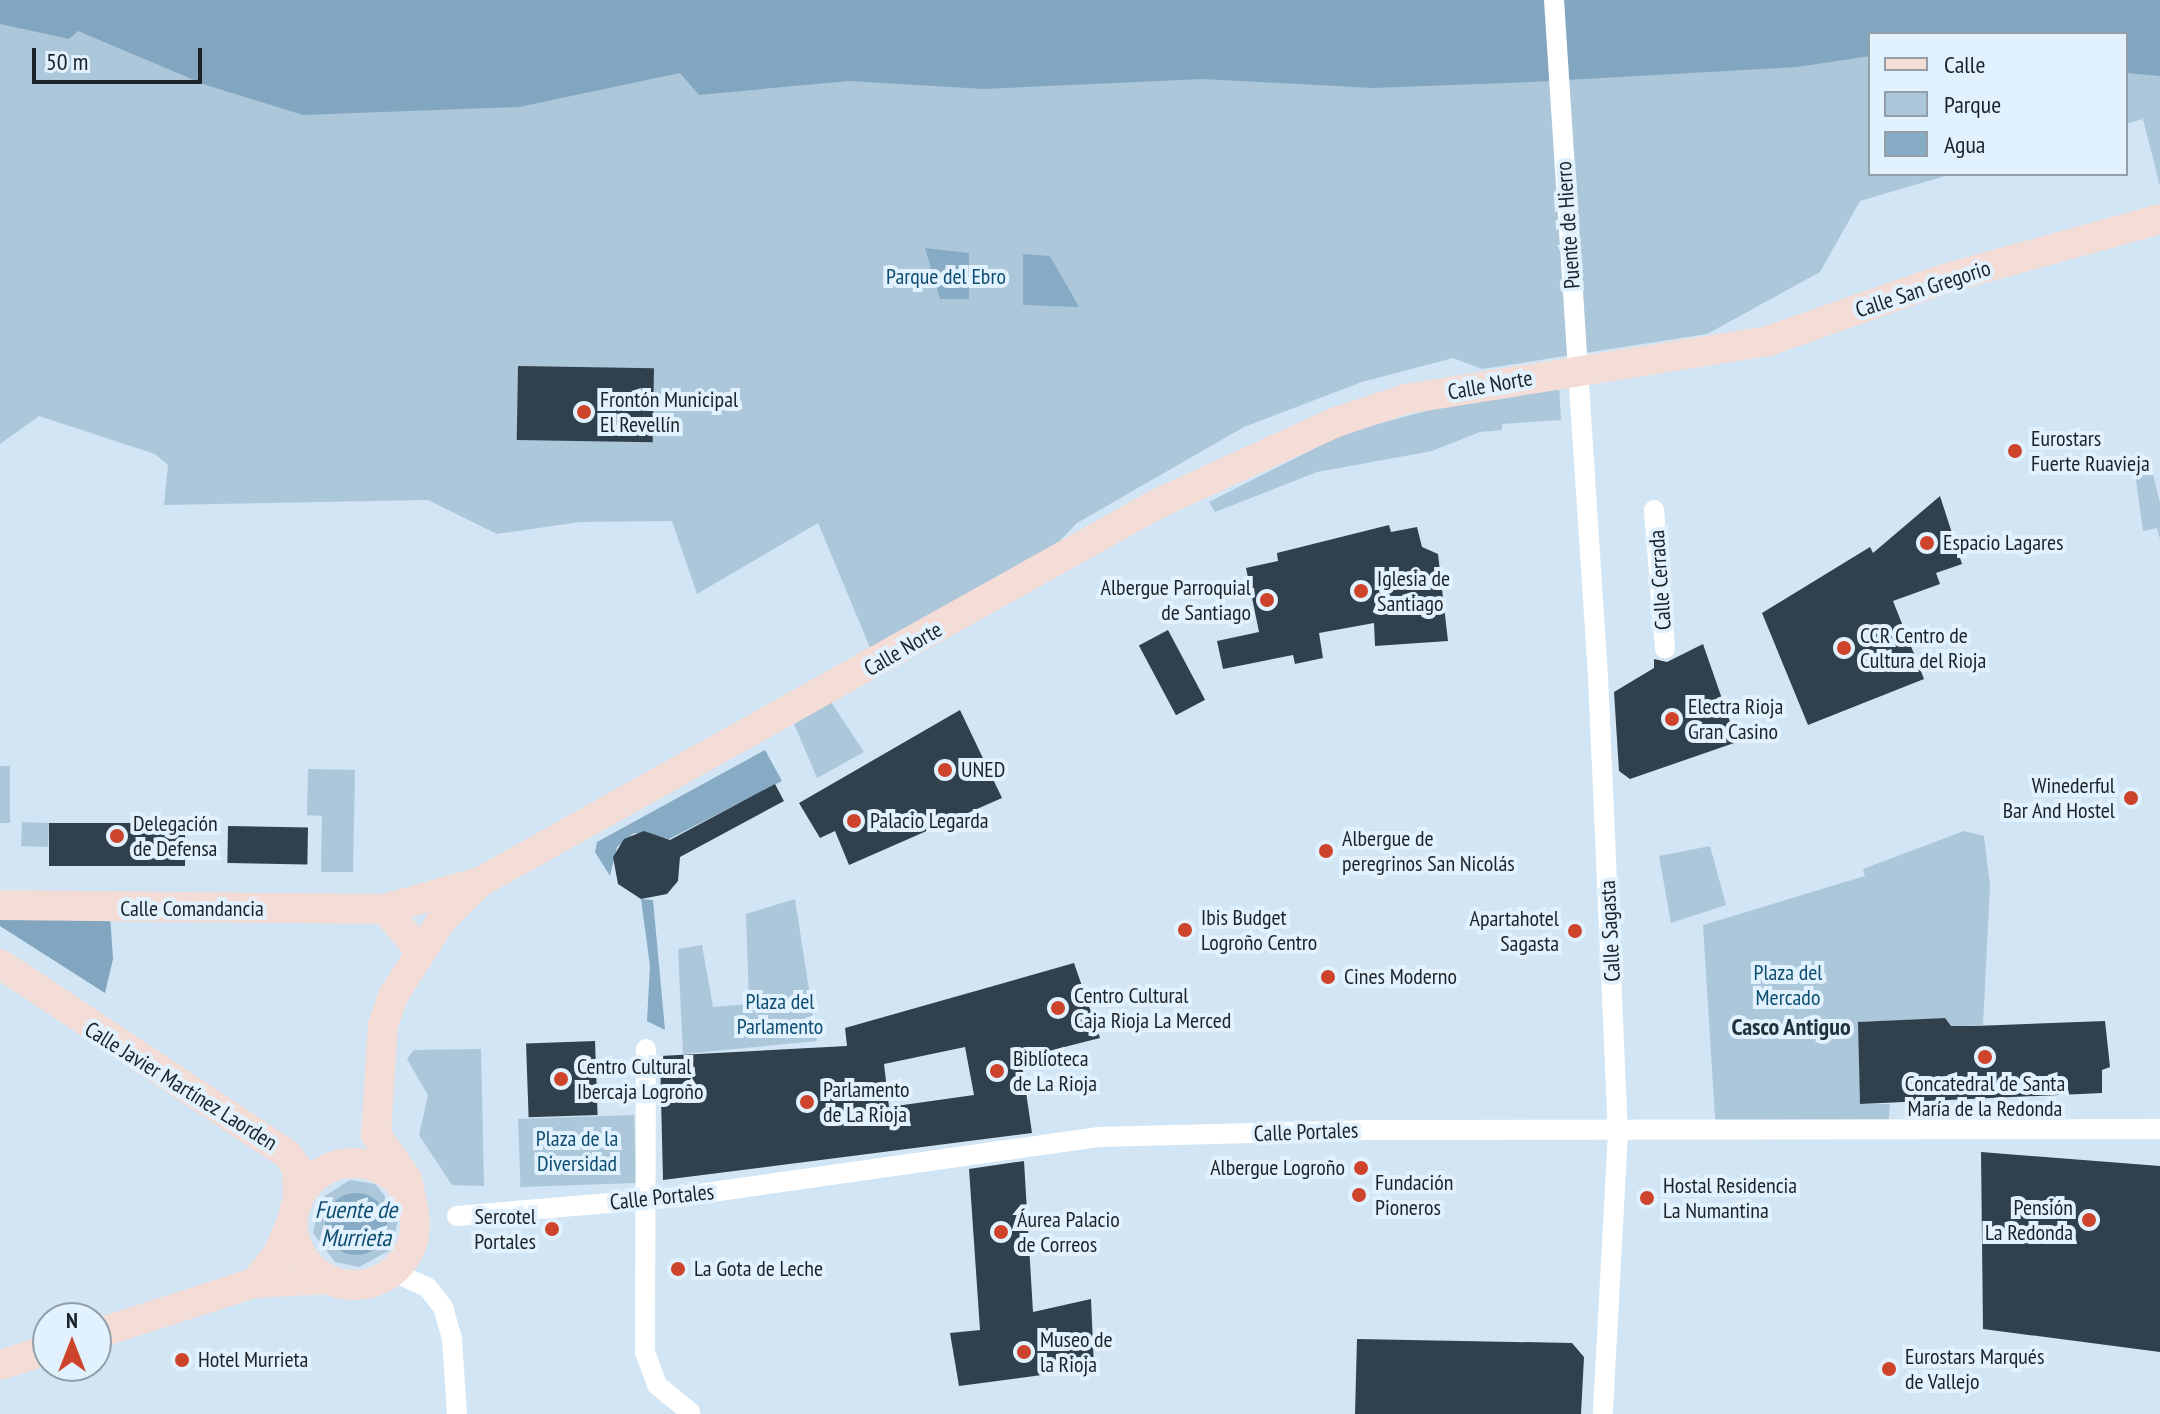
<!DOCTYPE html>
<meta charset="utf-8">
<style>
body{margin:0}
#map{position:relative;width:2160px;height:1414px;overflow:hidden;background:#d1e5f4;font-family:"PT Sans Narrow",sans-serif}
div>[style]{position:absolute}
.green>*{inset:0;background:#adc7da;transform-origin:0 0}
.forest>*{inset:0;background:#83a6c0}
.water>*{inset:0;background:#87abc5}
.round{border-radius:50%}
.building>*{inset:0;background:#30414d;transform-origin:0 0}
.street>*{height:20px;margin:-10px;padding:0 10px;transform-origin:10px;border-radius:10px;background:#fff}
.secondary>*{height:30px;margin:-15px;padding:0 15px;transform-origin:15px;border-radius:15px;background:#f4dcd7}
.secondary>.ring{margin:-15px;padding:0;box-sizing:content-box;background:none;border:30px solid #f4dcd7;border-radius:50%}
.dots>*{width:22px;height:22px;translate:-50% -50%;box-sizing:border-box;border:4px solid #e1f2fe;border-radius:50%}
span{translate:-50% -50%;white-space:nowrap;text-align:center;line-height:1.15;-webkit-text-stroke:8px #e1f2fe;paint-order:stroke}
.street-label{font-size:22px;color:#1b2328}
.park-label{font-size:22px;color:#0f4e71}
.poi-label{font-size:22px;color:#1b2328}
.left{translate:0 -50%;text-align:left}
.right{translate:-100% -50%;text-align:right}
.neighbourhood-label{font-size:24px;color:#21323d;font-weight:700}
.water-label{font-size:24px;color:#104e71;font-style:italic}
.legend{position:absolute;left:1868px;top:32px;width:260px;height:144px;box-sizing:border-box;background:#e1f2fe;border:2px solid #929fa8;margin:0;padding:10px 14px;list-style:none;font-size:24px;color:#1b2328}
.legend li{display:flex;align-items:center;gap:16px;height:40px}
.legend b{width:40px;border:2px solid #929fa8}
.north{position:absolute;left:32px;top:1302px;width:80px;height:80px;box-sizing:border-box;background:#e1f2fe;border:2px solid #929fa8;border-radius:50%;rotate:0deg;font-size:22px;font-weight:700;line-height:32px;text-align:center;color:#1b2328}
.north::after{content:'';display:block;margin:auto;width:28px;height:36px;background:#ce432b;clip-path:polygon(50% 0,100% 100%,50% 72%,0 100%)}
.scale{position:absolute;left:32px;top:48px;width:170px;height:36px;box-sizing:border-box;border:4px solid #1b2328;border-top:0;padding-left:10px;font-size:24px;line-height:28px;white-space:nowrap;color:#1b2328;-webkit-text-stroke:6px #e1f2fe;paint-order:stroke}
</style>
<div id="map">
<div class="green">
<div style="clip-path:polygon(0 0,2160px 0,2160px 186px,2143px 119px,2126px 124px,2126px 34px,1870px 34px,1870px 174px,1952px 174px,1860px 201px,1820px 272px,1707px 334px,1482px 369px,1453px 358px,1362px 382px,1244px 427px,1077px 523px,1051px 550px,871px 650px,818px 523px,697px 594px,672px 521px,580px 522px,497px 534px,428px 500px,164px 505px,168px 465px,155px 454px,39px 416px,0 444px)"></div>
<div style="clip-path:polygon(1559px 384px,1561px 420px,1502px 424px,1502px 430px,1480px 432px,1432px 451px,1317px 472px,1215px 512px,1209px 502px,1347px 432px,1475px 398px)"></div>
<div style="clip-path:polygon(2150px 462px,2160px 503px,2160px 539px,2157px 528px,2143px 531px,2134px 465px)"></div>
<div style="clip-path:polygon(831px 702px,864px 752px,817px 778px,794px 724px)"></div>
<div style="left:0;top:766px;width:10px;height:57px"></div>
<div style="clip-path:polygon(308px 769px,355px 770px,353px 872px,321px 872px,322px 816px,307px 815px)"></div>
<div style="left:22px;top:822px;width:27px;height:24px;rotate:2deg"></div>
<div style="clip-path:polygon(1964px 831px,1984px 836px,1990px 886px,1983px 1025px,1951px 1027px,1944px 1018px,1859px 1022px,1860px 1104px,1890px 1104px,1888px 1128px,1716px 1133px,1703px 925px,1865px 876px,1863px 869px)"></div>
<div style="clip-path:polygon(1710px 846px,1726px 905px,1671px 923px,1659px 856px)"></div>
<div style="clip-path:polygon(795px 899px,817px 1041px,683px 1054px,678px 949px,702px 945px,713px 1007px,749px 1004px,746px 914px)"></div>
<div style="clip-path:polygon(481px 1049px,484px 1186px,452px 1185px,419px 1135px,428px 1095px,407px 1059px,414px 1050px)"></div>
<div style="left:634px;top:1115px;width:68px;height:116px;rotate:88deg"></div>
<div style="clip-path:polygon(evenodd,350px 1180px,375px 1184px,399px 1213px,392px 1249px,359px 1267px,335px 1262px,313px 1233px,320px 1199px,350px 1180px,358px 1193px,354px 1254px,335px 1246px,338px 1199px,358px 1193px)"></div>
</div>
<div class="forest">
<div style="clip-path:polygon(0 0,2160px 0,2160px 76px,2126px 73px,2126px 34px,1870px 34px,1870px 56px,1797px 67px,1531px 82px,1373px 88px,1203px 79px,984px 89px,849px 81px,699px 95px,680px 73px,519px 107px,303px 115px,206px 85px,78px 31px,69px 39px,0 24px)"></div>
<div style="clip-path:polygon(0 912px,110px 914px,113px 959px,105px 993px,0 926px)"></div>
</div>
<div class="water">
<div style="clip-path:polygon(925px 248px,969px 253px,969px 299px,940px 299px)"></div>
<div style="clip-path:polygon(1023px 254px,1050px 256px,1079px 307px,1023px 305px)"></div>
<div style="clip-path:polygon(765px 750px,782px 781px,669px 839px,634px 833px,617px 847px,610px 876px,595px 852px,597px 842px)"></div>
<div style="clip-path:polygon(641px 899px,653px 900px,665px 1030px,647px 1021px,650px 966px)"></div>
<div class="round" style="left:325px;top:1193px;width:62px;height:62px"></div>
</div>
<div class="building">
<div style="left:518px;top:366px;width:136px;height:74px;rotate:1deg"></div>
<div style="clip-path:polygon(1940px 496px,1962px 564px,1936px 573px,1940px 584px,1893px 601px,1924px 679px,1808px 725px,1762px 613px,1870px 547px,1873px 553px)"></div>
<div style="clip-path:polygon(1389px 525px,1391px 532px,1417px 527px,1422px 547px,1438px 554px,1448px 641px,1375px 646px,1374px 623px,1319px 633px,1323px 658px,1295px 664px,1293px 655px,1223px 669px,1217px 641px,1259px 632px,1246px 568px,1278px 561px,1277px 553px)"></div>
<div style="left:1168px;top:630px;width:79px;height:33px;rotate:62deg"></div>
<div style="clip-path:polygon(1703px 644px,1737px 742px,1630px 779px,1619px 771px,1614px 692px,1654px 668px,1654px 659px,1667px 662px)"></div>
<div style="clip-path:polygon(960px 710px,1002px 798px,849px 865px,835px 831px,820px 838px,799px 803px)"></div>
<div style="clip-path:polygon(775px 784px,784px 801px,680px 857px,678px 881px,667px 894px,641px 899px,618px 884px,613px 857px,624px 839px,644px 831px,670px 840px)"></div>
<div style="left:49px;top:823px;width:136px;height:43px"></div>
<div style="left:228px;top:826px;width:80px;height:37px;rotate:1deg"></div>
<div style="clip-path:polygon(evenodd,1074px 963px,1100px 1038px,1021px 1058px,1032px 1133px,663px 1180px,660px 1056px,847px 1046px,845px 1028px,1074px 963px,965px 1047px,974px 1095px,889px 1107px,884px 1064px,965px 1047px)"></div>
<div style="clip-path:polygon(1945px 1018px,1951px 1026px,1974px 1026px,2105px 1021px,2110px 1067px,2102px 1070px,2102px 1093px,1860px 1104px,1858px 1022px)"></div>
<div style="left:595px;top:1041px;width:74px;height:69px;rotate:88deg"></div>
<div style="clip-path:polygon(1981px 1152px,2160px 1166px,2160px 1352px,1983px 1329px)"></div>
<div style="clip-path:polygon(1024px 1161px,1033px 1312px,1091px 1299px,1094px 1368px,959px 1386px,950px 1333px,980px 1330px,969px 1169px)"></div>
<div style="clip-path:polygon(1357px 1339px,1572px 1343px,1584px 1357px,1581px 1414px,1355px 1414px)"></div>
</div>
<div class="street">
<div style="left:1554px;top:0;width:677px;rotate:86.28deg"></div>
<div style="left:1598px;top:676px;width:457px;rotate:87.5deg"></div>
<div style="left:1618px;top:1133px;width:281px;rotate:93.1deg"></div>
<div style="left:1654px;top:510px;width:139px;rotate:85.5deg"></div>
<div style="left:646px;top:1049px;width:303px;rotate:90.2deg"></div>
<div style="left:645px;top:1352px;width:35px;rotate:70deg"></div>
<div style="left:657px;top:1385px;width:43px;rotate:39.3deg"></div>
<div style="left:457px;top:1216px;width:221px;rotate:-4.9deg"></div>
<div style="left:677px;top:1197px;width:426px;rotate:-8.1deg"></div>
<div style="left:1099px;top:1137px;width:262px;rotate:-1.5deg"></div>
<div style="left:1361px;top:1130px;width:799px;rotate:-0.07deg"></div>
<div style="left:392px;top:1271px;width:40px;rotate:25deg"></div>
<div style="left:428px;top:1288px;width:24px;rotate:52deg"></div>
<div style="left:443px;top:1307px;width:33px;rotate:74deg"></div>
<div style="left:452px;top:1339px;width:75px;rotate:86.2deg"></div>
</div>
<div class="secondary">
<div style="left:0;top:905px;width:385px;rotate:0.6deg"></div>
<div style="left:385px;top:909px;width:99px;rotate:-15.9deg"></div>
<div style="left:385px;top:909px;width:56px;rotate:50.1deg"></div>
<div style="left:0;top:964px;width:344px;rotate:33.5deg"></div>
<div style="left:287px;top:1154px;width:17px;rotate:54deg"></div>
<div style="left:297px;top:1168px;width:32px;rotate:88deg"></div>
<div class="ring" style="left:293px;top:1163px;width:92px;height:92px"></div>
<div style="left:412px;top:1202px;width:24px;rotate:-102deg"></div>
<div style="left:407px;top:1179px;width:54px;rotate:-125.2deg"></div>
<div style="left:376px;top:1135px;width:110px;rotate:-86.4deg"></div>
<div style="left:383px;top:1025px;width:31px;rotate:-71deg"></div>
<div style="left:393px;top:996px;width:89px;rotate:-57.4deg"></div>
<div style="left:441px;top:921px;width:55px;rotate:-45deg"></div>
<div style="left:480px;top:882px;width:775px;rotate:-29.18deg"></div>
<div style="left:1157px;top:504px;width:197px;rotate:-24.6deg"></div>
<div style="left:1336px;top:422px;width:74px;rotate:-18.2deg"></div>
<div style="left:1406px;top:399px;width:367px;rotate:-9.1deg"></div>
<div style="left:1768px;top:341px;width:187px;rotate:-19.4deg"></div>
<div style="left:1944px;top:279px;width:224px;rotate:-15.5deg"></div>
<div style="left:254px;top:1283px;width:35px;rotate:-50deg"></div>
<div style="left:277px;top:1256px;width:41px;rotate:-67.2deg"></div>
<div style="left:96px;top:1334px;width:166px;rotate:-17.9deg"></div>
<div style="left:254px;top:1283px;width:75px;rotate:-3.1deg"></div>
<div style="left:0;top:1365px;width:50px;rotate:-17.4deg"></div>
</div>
<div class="dots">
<div style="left:584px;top:412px;background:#ce432b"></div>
<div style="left:2015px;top:451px;background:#ce432b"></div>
<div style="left:1927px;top:543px;background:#ce432b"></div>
<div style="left:1361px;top:591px;background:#ce432b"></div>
<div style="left:1267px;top:600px;background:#ce432b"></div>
<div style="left:1844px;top:648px;background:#ce432b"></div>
<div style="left:1672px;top:719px;background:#ce432b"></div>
<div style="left:945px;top:770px;background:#ce432b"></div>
<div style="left:2131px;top:798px;background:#ce432b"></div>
<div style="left:854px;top:821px;background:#ce432b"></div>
<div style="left:117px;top:836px;background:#ce432b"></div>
<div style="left:1326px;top:851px;background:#ce432b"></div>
<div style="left:1185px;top:930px;background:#ce432b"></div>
<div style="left:1575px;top:931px;background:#ce432b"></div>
<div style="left:1328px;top:977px;background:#ce432b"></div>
<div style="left:1058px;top:1008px;background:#ce432b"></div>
<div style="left:1985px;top:1057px;background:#ce432b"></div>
<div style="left:997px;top:1071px;background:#ce432b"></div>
<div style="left:561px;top:1079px;background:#ce432b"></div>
<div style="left:807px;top:1102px;background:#ce432b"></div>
<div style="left:1361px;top:1168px;background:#ce432b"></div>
<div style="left:1359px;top:1195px;background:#ce432b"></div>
<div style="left:1647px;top:1198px;background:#ce432b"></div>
<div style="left:2089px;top:1220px;background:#ce432b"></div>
<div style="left:552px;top:1229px;background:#ce432b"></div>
<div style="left:1001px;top:1232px;background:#ce432b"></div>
<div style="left:678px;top:1269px;background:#ce432b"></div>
<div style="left:1024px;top:1352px;background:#ce432b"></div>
<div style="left:182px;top:1360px;background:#ce432b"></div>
<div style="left:1889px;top:1369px;background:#ce432b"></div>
</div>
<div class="street-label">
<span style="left:1568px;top:225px;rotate:-94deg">Puente de Hierro</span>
<span style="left:1923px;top:289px;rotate:-18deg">Calle San Gregorio</span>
<span style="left:1490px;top:385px;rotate:-10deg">Calle Norte</span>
<span style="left:1660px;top:580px;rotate:-94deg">Calle Cerrada</span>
<span style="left:903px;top:649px;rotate:-30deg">Calle Norte</span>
<span style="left:192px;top:909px">Calle Comandancia</span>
<span style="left:1610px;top:931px;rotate:-93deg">Calle Sagasta</span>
<span style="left:181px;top:1086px;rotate:32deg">Calle Javier Martínez Laorden</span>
<span style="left:1306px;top:1132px;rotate:-2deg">Calle Portales</span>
<span style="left:662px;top:1197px;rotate:-6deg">Calle Portales</span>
</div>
<div class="park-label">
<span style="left:946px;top:277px">Parque del Ebro</span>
<span style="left:1788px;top:985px">Plaza del<br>Mercado</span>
<span style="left:780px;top:1014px">Plaza del<br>Parlamento</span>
<span style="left:577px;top:1151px">Plaza de la<br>Diversidad</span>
</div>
<div class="poi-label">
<span class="left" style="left:600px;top:412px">Frontón Municipal<br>El Revellín</span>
<span class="left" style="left:2031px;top:451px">Eurostars<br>Fuerte Ruavieja</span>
<span class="left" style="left:1943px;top:543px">Espacio Lagares</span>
<span class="left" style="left:1377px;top:591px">Iglesia de<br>Santiago</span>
<span class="right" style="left:1251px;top:600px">Albergue Parroquial<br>de Santiago</span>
<span class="left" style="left:1860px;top:648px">CCR Centro de<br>Cultura del Rioja</span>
<span class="left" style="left:1688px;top:719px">Electra Rioja<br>Gran Casino</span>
<span class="left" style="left:961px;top:770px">UNED</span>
<span class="right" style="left:2115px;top:798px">Winederful<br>Bar And Hostel</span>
<span class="left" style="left:870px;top:821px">Palacio Legarda</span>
<span class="left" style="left:133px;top:836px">Delegación<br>de Defensa</span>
<span class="left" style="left:1342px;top:851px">Albergue de<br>peregrinos San Nicolás</span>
<span class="left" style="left:1201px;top:930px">Ibis Budget<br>Logroño Centro</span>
<span class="right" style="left:1559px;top:931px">Apartahotel<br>Sagasta</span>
<span class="left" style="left:1344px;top:977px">Cines Moderno</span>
<span class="left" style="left:1074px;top:1008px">Centro Cultural<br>Caja Rioja La Merced</span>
<span class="left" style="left:1013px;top:1071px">Biblioteca<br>de La Rioja</span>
<span class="left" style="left:577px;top:1079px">Centro Cultural<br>Ibercaja Logroño</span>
<span style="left:1985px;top:1096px">Concatedral de Santa<br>María de la Redonda</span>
<span class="left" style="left:823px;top:1102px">Parlamento<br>de La Rioja</span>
<span class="right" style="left:1345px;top:1168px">Albergue Logroño</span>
<span class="left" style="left:1375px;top:1195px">Fundación<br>Pioneros</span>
<span class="left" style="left:1663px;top:1198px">Hostal Residencia<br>La Numantina</span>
<span class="right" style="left:2073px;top:1220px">Pensión<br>La Redonda</span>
<span class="right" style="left:536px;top:1229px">Sercotel<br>Portales</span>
<span class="left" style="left:1017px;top:1232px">Áurea Palacio<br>de Correos</span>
<span class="left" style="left:694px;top:1269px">La Gota de Leche</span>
<span class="left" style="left:1040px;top:1352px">Museo de<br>la Rioja</span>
<span class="left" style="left:1905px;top:1369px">Eurostars Marqués<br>de Vallejo</span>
<span class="left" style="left:198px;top:1360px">Hotel Murrieta</span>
</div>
<div class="neighbourhood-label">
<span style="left:1791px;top:1027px">Casco Antiguo</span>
</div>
<div class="water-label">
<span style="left:356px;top:1224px">Fuente de<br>Murrieta</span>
</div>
<ul class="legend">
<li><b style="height:10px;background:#f4dcd7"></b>Calle</li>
<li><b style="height:22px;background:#adc7da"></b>Parque</li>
<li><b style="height:22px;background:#87abc5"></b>Agua</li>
</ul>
<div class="north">N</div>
<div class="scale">50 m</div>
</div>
